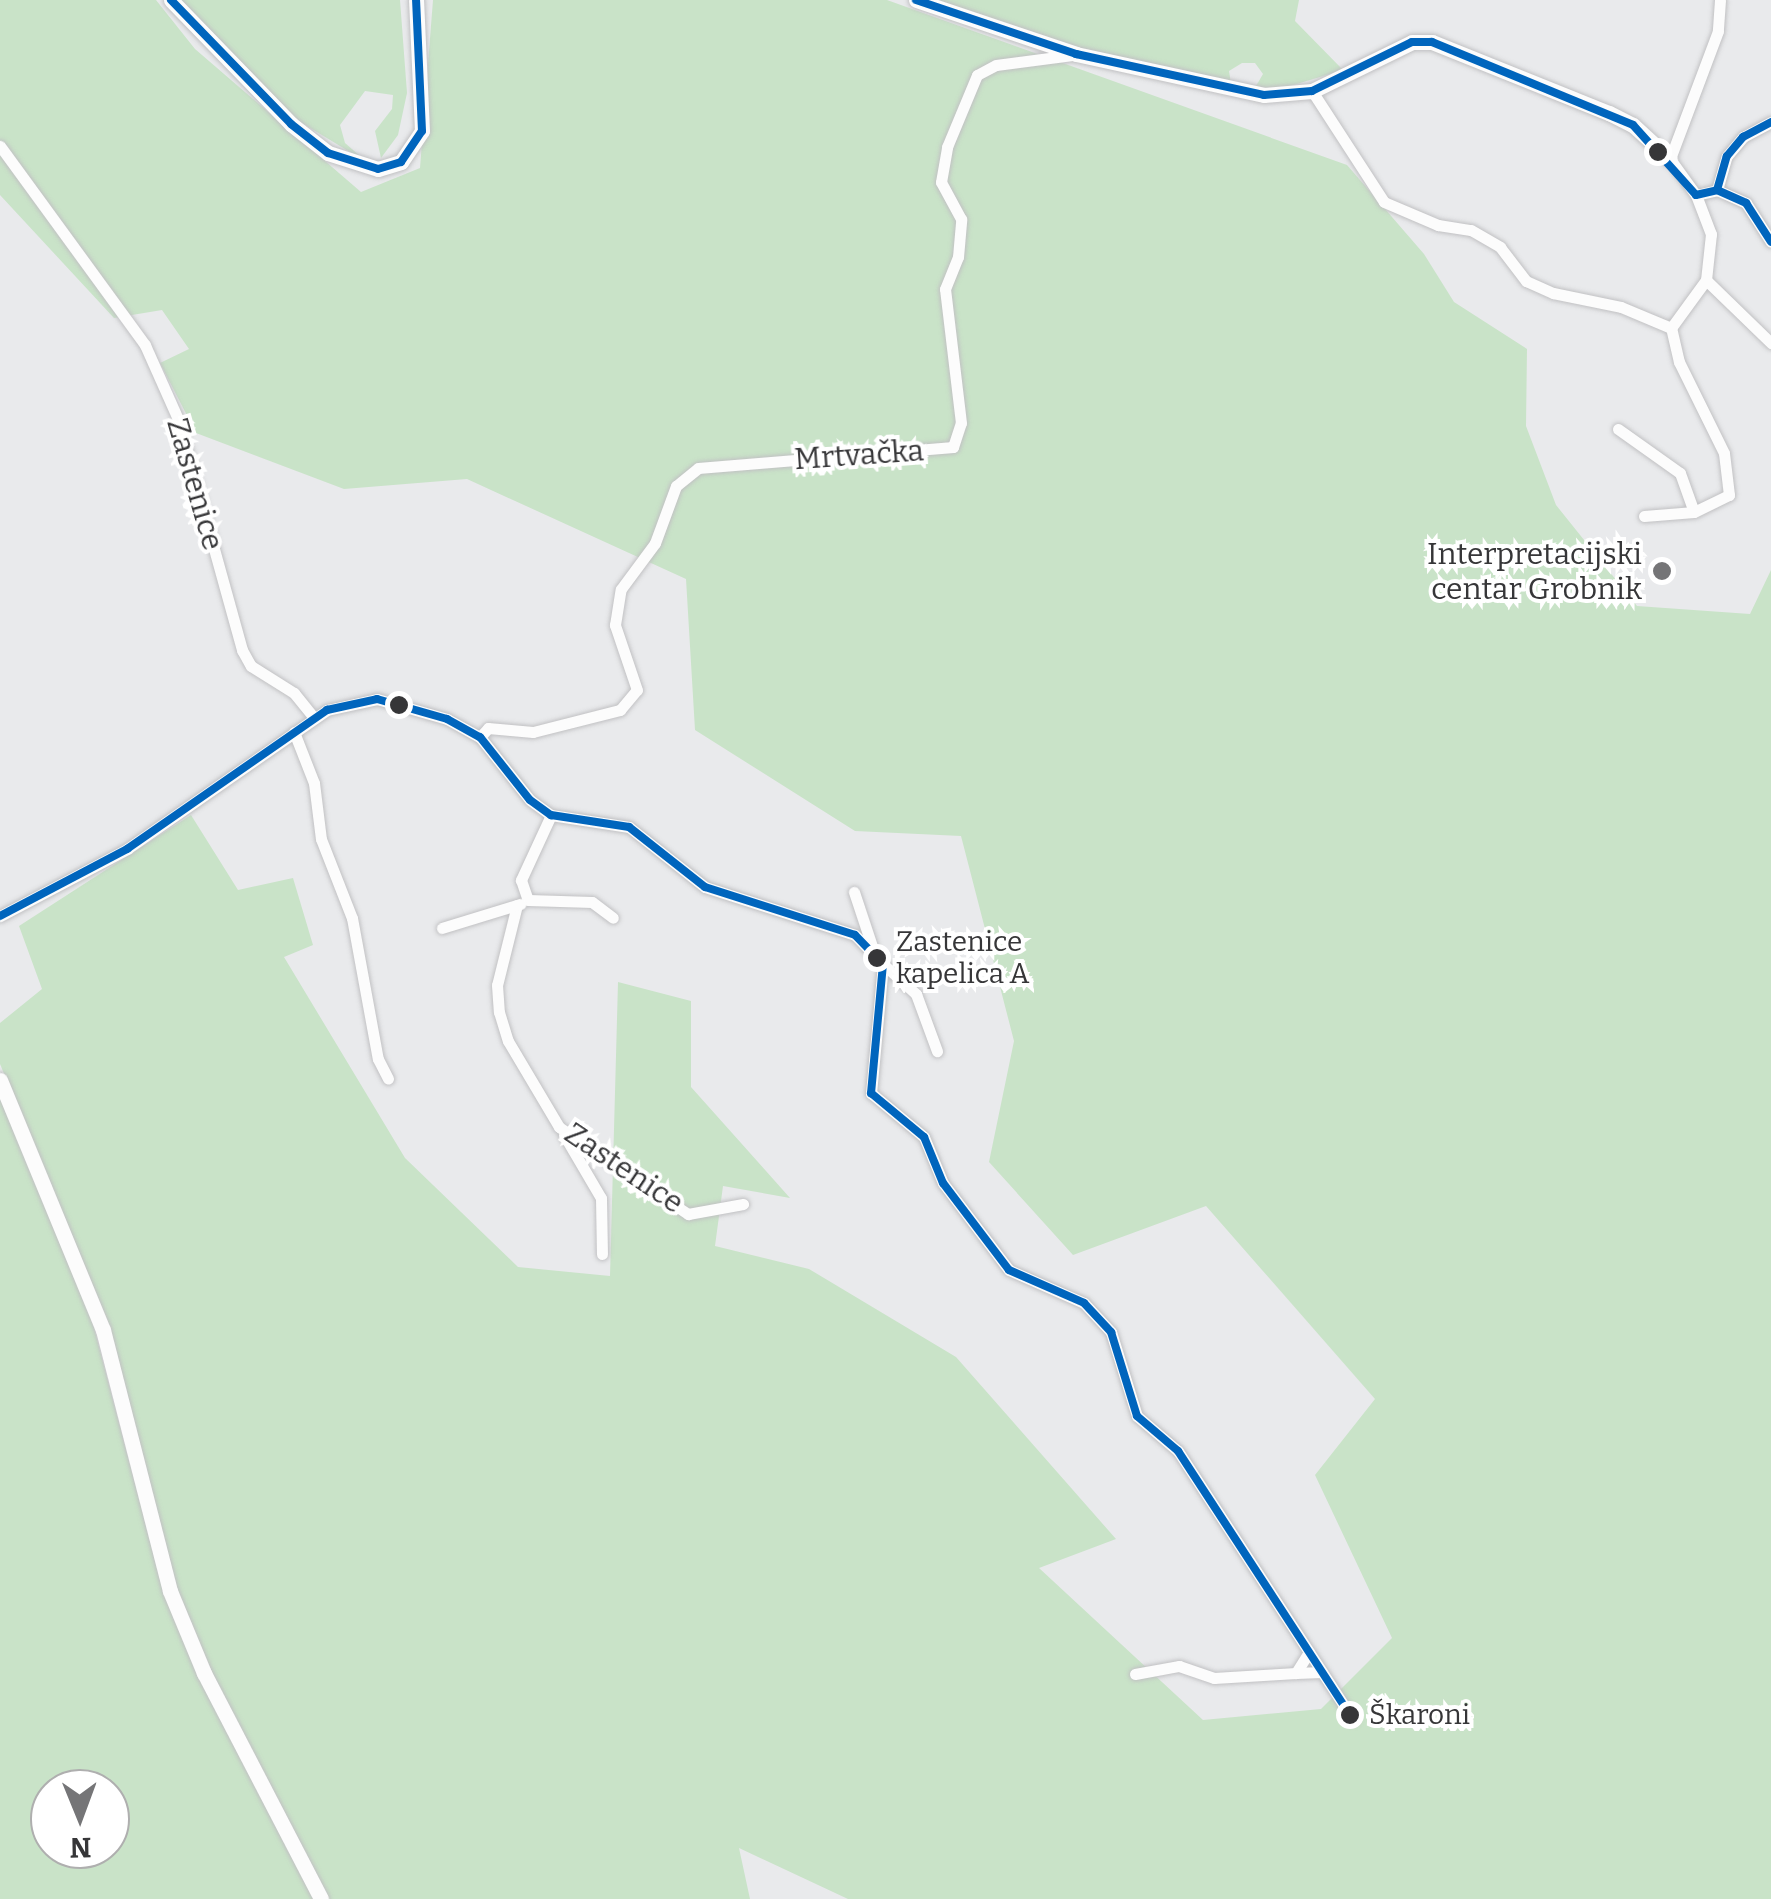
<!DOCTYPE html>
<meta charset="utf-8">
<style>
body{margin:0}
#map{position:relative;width:1771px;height:1899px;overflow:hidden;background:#e9eaec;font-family:Bitter,serif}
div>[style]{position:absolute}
.green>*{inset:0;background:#c9e3c8}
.roads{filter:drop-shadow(0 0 2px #c1c1c3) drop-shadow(0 0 2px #c1c1c3)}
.street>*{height:11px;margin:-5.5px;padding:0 5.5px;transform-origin:5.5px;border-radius:5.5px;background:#fcfcfc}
.secondary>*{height:15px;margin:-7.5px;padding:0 7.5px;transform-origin:7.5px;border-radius:7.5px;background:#fcfcfc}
.bus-1>*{height:8px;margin:-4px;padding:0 4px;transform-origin:4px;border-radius:4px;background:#0065bd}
.dots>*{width:28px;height:28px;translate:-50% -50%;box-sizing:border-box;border:5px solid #fff;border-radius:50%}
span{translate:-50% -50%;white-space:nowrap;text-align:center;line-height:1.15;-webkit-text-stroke:8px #fff;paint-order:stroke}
.bus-label{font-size:28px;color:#363638}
.left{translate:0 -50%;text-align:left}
.street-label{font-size:30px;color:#363638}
.poi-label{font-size:30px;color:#363638}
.right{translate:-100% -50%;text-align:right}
.north{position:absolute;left:30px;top:1769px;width:100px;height:100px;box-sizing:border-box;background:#fff;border:2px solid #afafaf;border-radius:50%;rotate:179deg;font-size:28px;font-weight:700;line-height:40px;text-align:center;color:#363638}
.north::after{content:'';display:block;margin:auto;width:35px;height:45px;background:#757577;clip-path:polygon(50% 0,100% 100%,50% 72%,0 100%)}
</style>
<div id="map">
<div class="green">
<div style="clip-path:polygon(0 0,156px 0,195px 49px,361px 192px,420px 168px,433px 0,887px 0,1347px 165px,1424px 254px,1454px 302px,1527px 349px,1526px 426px,1556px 505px,1637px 606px,1750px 614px,1771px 570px,1771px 1899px,848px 1899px,739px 1848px,750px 1899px,329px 1899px,220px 1691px,177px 1589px,109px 1324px,0 1064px,0 1023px,42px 989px,19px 926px,191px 815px,238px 890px,293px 878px,313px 945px,284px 957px,405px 1158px,518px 1267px,610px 1276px,618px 982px,691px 1001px,691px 1087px,790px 1198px,723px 1186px,715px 1246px,809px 1269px,956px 1357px,1116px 1539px,1039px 1568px,1203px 1720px,1321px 1709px,1392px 1638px,1315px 1475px,1375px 1399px,1206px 1206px,1073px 1255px,989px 1162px,1014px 1041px,961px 836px,855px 831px,695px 730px,686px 579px,467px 479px,344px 489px,196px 433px,160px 363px,189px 349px,162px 310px,114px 318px,0 195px)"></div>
<div style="clip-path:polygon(173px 0,400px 0,407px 93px,398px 135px,381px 158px,375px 131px,392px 109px,393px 95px,365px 91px,340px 125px,345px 143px,368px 163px,279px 109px)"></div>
<div style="clip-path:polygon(932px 0,1299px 0,1295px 21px,1343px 70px,1277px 90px,1256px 86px,1263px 74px,1255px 63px,1242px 63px,1229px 71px,1231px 84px,1093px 52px)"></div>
<div style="clip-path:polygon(evenodd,0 1093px,88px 1305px,163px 1591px,315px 1899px,0 1899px,0 1093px,50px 1789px,110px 1789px,110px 1849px,50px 1849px,50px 1789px)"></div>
</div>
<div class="roads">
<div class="street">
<div style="left:1720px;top:0;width:31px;rotate:94deg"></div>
<div style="left:1718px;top:31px;width:137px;rotate:110.6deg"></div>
<div style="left:1670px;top:159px;width:44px;rotate:54.2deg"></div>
<div style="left:1696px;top:195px;width:22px;rotate:-13deg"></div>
<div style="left:1717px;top:190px;width:32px;rotate:24deg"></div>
<div style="left:1746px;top:203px;width:46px;rotate:57.3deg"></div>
<div style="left:1312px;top:91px;width:132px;rotate:57deg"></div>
<div style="left:1384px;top:202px;width:59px;rotate:23.1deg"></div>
<div style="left:1438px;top:225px;width:33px;rotate:9deg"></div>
<div style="left:1471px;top:230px;width:34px;rotate:30deg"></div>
<div style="left:1500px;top:247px;width:43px;rotate:52.6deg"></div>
<div style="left:1526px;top:281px;width:30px;rotate:24deg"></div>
<div style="left:1553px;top:293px;width:69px;rotate:11.6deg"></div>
<div style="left:1621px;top:307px;width:54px;rotate:22.8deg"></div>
<div style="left:0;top:146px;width:246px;rotate:53.9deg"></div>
<div style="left:145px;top:345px;width:81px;rotate:66deg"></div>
<div style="left:178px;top:419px;width:240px;rotate:74.5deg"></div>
<div style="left:242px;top:650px;width:18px;rotate:61deg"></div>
<div style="left:251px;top:666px;width:51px;rotate:32.1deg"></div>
<div style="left:294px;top:693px;width:32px;rotate:51deg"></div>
<div style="left:1717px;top:190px;width:35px;rotate:-74deg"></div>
<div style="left:1727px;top:156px;width:25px;rotate:-50deg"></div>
<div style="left:1743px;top:137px;width:32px;rotate:-28deg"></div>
<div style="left:1696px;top:195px;width:42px;rotate:69deg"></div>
<div style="left:1711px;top:234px;width:46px;rotate:96.2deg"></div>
<div style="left:1706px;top:280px;width:91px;rotate:44.1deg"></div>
<div style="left:1618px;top:429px;width:76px;rotate:35.4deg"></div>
<div style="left:1680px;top:473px;width:41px;rotate:70.3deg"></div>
<div style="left:1694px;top:512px;width:39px;rotate:-26deg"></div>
<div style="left:1729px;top:495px;width:42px;rotate:-96.8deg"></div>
<div style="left:1724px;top:453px;width:102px;rotate:-116.3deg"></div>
<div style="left:1679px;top:362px;width:35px;rotate:-103deg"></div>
<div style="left:1671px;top:328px;width:59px;rotate:-53.9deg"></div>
<div style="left:1644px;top:516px;width:50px;rotate:-4.6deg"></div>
<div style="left:294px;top:732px;width:55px;rotate:68.6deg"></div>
<div style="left:314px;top:783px;width:56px;rotate:82.9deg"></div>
<div style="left:321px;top:839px;width:85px;rotate:68.6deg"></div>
<div style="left:352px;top:918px;width:143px;rotate:79.6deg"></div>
<div style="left:378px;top:1059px;width:22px;rotate:63deg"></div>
<div style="left:480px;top:737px;width:12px;rotate:-48deg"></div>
<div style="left:488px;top:728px;width:45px;rotate:5.1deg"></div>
<div style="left:533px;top:732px;width:90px;rotate:-14.2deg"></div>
<div style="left:620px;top:710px;width:26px;rotate:-50deg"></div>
<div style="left:637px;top:690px;width:69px;rotate:-108.7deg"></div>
<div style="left:615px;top:625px;width:36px;rotate:-81deg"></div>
<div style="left:621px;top:589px;width:57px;rotate:-53.5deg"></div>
<div style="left:655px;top:543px;width:61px;rotate:-69.8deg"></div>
<div style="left:676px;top:486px;width:28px;rotate:-39deg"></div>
<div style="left:698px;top:468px;width:256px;rotate:-4.7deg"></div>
<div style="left:953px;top:447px;width:25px;rotate:-72deg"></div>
<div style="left:961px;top:423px;width:135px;rotate:-96.8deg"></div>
<div style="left:945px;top:289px;width:35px;rotate:-68deg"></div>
<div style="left:958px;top:257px;width:38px;rotate:-85deg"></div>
<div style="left:961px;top:219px;width:42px;rotate:-118.4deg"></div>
<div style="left:941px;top:182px;width:36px;rotate:-80deg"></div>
<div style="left:947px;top:147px;width:78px;rotate:-67.4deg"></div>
<div style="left:977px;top:75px;width:21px;rotate:-28deg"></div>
<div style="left:996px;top:65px;width:77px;rotate:-7.5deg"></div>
<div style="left:551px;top:815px;width:72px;rotate:114.8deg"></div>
<div style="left:521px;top:880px;width:21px;rotate:71deg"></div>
<div style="left:528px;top:900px;width:64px;rotate:1.8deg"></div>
<div style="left:592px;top:902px;width:26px;rotate:37deg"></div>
<div style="left:854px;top:892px;width:60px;rotate:71.6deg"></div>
<div style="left:517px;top:905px;width:82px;rotate:104deg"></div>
<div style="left:497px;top:985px;width:27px;rotate:86deg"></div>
<div style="left:499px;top:1012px;width:30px;rotate:73deg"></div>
<div style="left:508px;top:1041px;width:100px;rotate:59.3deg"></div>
<div style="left:559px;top:1127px;width:156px;rotate:34deg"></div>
<div style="left:688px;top:1214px;width:56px;rotate:-10.3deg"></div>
<div style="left:0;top:916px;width:144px;rotate:-27.8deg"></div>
<div style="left:127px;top:849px;width:244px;rotate:-34.8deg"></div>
<div style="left:327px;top:710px;width:51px;rotate:-12.4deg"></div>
<div style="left:377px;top:699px;width:73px;rotate:15.9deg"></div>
<div style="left:447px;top:719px;width:38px;rotate:29deg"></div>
<div style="left:480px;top:737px;width:80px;rotate:51.6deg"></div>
<div style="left:530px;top:800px;width:26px;rotate:36deg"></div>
<div style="left:551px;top:815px;width:79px;rotate:8.7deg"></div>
<div style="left:629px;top:827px;width:97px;rotate:38.3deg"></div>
<div style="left:705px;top:887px;width:157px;rotate:17.7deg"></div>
<div style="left:855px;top:935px;width:40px;rotate:46deg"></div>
<div style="left:883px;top:964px;width:130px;rotate:95.3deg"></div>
<div style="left:871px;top:1093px;width:69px;rotate:39.7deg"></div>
<div style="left:924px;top:1137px;width:50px;rotate:67.6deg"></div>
<div style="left:943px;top:1183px;width:109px;rotate:52.8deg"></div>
<div style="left:1009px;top:1270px;width:82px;rotate:23.7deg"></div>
<div style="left:1084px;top:1303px;width:40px;rotate:47deg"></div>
<div style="left:1111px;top:1332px;width:88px;rotate:72.8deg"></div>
<div style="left:1137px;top:1416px;width:54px;rotate:40.5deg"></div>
<div style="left:1178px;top:1451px;width:320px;rotate:56.9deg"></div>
<div style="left:442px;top:928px;width:82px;rotate:-17.1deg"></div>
<div style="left:883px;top:964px;width:45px;rotate:42.3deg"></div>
<div style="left:916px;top:994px;width:61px;rotate:69.8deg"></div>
<div style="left:564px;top:1135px;width:73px;rotate:59.6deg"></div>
<div style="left:601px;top:1198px;width:56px;rotate:89deg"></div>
<div style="left:1309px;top:1652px;width:25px;rotate:122deg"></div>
<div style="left:1296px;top:1673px;width:26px;rotate:-2deg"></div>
<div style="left:1135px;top:1674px;width:45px;rotate:-10.3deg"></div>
<div style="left:1179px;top:1666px;width:37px;rotate:19deg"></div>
<div style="left:1214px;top:1678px;width:82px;rotate:-3.5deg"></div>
</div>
<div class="secondary">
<div style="left:171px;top:0;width:173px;rotate:45.9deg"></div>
<div style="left:291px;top:124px;width:47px;rotate:38.1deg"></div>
<div style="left:328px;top:153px;width:52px;rotate:17.7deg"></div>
<div style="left:378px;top:169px;width:24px;rotate:-17deg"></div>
<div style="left:401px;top:162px;width:37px;rotate:-56deg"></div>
<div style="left:422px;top:131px;width:131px;rotate:-92.6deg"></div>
<div style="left:916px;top:0;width:169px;rotate:18.6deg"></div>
<div style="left:1076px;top:54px;width:192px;rotate:12.3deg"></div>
<div style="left:1264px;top:95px;width:48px;rotate:-4.8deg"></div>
<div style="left:1312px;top:91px;width:111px;rotate:-26.1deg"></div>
<div style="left:1412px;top:42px;width:20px"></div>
<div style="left:1432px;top:42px;width:191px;rotate:21.9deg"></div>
<div style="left:1609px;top:113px;width:27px;rotate:27deg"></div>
<div style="left:1633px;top:125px;width:50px;rotate:42.6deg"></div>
<div style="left:0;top:1080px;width:270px;rotate:67.6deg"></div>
<div style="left:103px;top:1330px;width:269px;rotate:75.6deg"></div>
<div style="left:170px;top:1591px;width:89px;rotate:67.5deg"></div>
<div style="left:204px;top:1673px;width:254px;rotate:62.6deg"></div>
</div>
</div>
<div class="bus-1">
<div style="left:171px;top:0;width:173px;rotate:45.9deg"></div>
<div style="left:291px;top:124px;width:47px;rotate:38.1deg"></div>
<div style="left:328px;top:153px;width:52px;rotate:17.7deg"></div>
<div style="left:378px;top:169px;width:24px;rotate:-17deg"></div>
<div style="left:401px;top:162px;width:37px;rotate:-56deg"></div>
<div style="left:422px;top:131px;width:131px;rotate:-92.6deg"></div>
<div style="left:916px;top:0;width:169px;rotate:18.6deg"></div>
<div style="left:1076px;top:54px;width:192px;rotate:12.3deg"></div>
<div style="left:1264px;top:95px;width:48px;rotate:-4.8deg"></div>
<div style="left:1312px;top:91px;width:111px;rotate:-26.1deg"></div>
<div style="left:1412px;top:42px;width:20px"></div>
<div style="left:1432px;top:42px;width:217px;rotate:22.4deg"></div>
<div style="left:1633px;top:125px;width:94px;rotate:48deg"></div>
<div style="left:1696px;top:195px;width:22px;rotate:-13deg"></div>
<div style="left:1717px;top:190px;width:32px;rotate:24deg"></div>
<div style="left:1746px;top:203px;width:46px;rotate:57.3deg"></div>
<div style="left:1717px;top:190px;width:35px;rotate:-74deg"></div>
<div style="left:1727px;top:156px;width:25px;rotate:-50deg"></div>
<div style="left:1743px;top:137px;width:32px;rotate:-28deg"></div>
<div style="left:0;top:916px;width:144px;rotate:-27.8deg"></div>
<div style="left:127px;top:849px;width:244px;rotate:-34.8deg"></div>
<div style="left:327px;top:710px;width:51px;rotate:-12.4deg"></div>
<div style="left:377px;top:699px;width:73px;rotate:15.9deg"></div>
<div style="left:447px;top:719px;width:38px;rotate:29deg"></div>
<div style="left:480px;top:737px;width:80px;rotate:51.6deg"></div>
<div style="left:530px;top:800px;width:26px;rotate:36deg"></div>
<div style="left:551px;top:815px;width:79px;rotate:8.7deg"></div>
<div style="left:629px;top:827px;width:97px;rotate:38.3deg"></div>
<div style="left:705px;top:887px;width:157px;rotate:17.7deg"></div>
<div style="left:855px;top:935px;width:40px;rotate:46deg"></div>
<div style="left:883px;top:964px;width:130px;rotate:95.3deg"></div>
<div style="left:871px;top:1093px;width:69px;rotate:39.7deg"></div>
<div style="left:924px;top:1137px;width:50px;rotate:67.6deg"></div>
<div style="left:943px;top:1183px;width:109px;rotate:52.8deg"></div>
<div style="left:1009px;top:1270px;width:82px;rotate:23.7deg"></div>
<div style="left:1084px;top:1303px;width:40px;rotate:47deg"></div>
<div style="left:1111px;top:1332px;width:88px;rotate:72.8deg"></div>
<div style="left:1137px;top:1416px;width:54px;rotate:40.5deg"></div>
<div style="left:1178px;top:1451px;width:320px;rotate:56.9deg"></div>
</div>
<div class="dots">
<div style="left:1658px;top:152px;background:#363638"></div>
<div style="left:1662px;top:571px;background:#757577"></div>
<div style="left:399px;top:705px;background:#363638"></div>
<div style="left:877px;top:958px;background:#363638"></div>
<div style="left:1350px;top:1715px;background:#363638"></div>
</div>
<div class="bus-label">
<span class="left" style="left:896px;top:958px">Zastenice<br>kapelica A</span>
<span class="left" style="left:1369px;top:1715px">Škaroni</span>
</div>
<div class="street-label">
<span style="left:859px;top:455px;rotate:-4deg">Mrtvačka</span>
<span style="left:195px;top:484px;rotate:74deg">Zastenice</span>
<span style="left:624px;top:1168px;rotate:34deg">Zastenice</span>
</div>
<div class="poi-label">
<span class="right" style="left:1642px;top:571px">Interpretacijski<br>centar Grobnik</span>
</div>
<div class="north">N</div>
</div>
